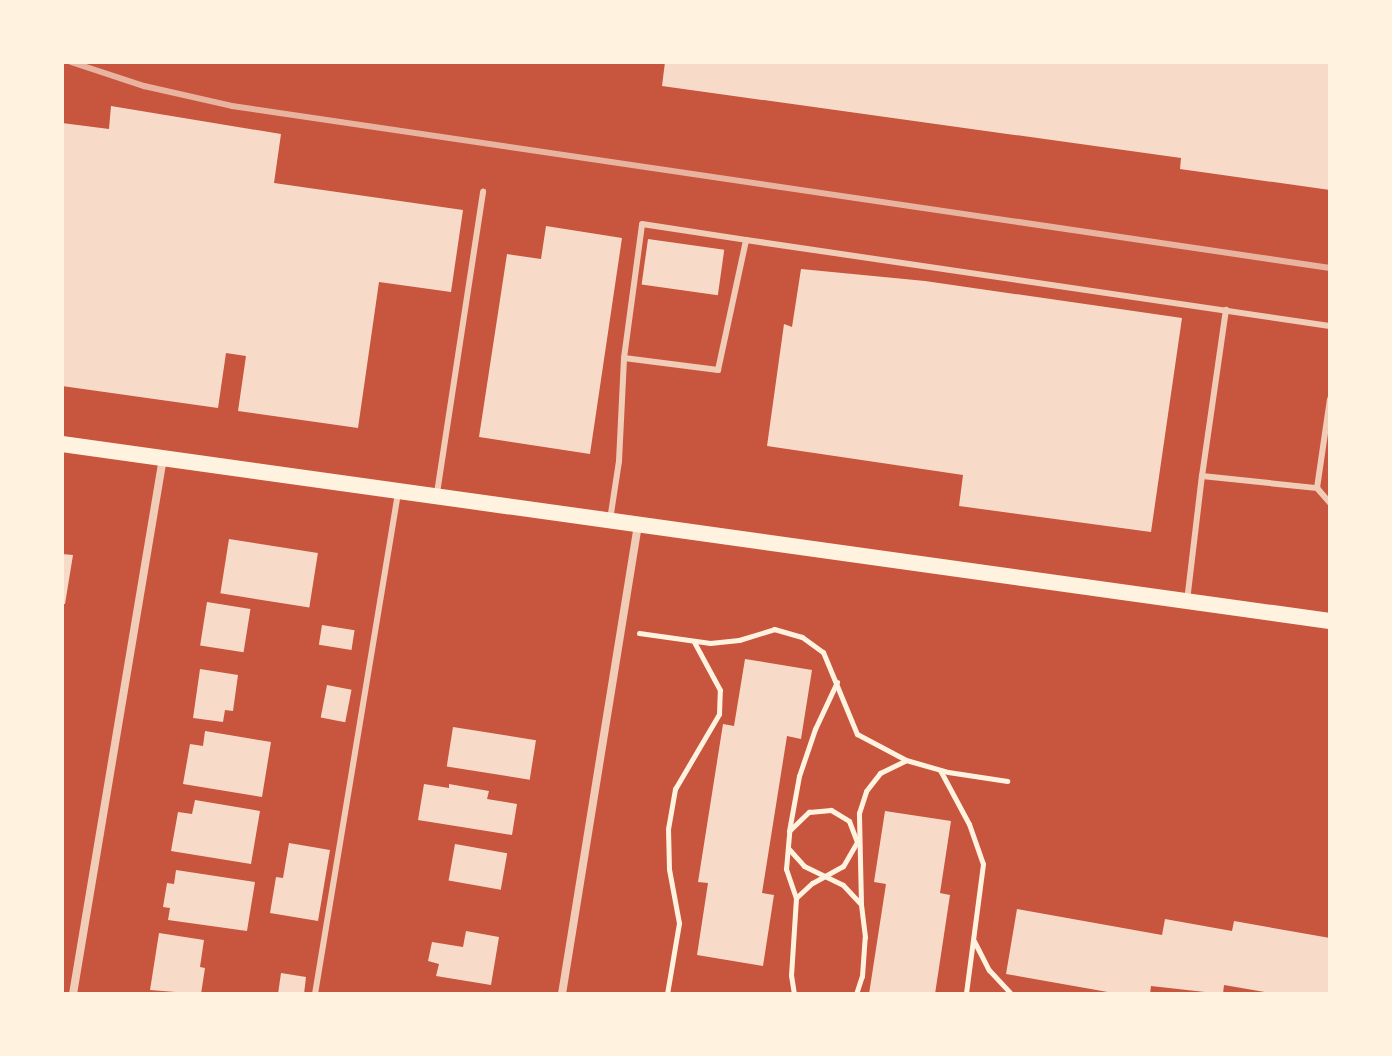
<!DOCTYPE html>
<style>
body{margin:0}
#map{position:relative;width:1392px;height:1056px;overflow:hidden;background:#c8553d;font-family:"Roboto Condensed",sans-serif}
div>[style]{position:absolute}
.building>*{inset:0;background:#f7dbc8;transform-origin:0 0}
.path>*{height:5px;margin:-2.5px;padding:0 2.5px;transform-origin:2.5px;border-radius:2.5px;background:#fff3e0}
.service>*{height:6px;margin:-3px;padding:0 3px;transform-origin:3px;border-radius:3px;background:#f1ccb7}
.minor>*{height:8px;margin:-4px;padding:0 4px;transform-origin:4px;border-radius:4px;background:#f1ccb7}
.secondary>*{height:16px;margin:-8px;padding:0 8px;transform-origin:8px;border-radius:8px;background:#fff3e0}
.rail>*{height:6px;margin:-3px;padding:0 3px;transform-origin:3px;border-radius:3px;background:#e9b49f}
span{translate:-50% -50%;white-space:nowrap;text-align:center;line-height:1.15;-webkit-text-stroke:6px #fff3e0;paint-order:stroke}
.frame{position:absolute;inset:0;border:64px solid #fff3e0;pointer-events:none}
</style>
<div id="map">
<div class="building">
<div style="clip-path:polygon(665px 62px,1330px 62px,1330px 190px,1180px 169px,1181px 158px,662px 86px)"></div>
<div style="clip-path:polygon(111px 106px,281px 134px,274px 183px,463px 210px,451px 292px,379px 282px,358px 428px,238px 411px,246px 356px,226px 353px,218px 408px,62px 386px,62px 123px,109px 129px)"></div>
<div style="clip-path:polygon(546px 226px,622px 238px,590px 454px,479px 437px,507px 254px,541px 259px)"></div>
<div style="left:648px;top:239px;width:77px;height:46px;rotate:8deg"></div>
<div style="clip-path:polygon(801px 269px,925px 281px,1182px 318px,1151px 532px,959px 506px,963px 475px,767px 446px,784px 324px,792px 327px)"></div>
<div style="left:229px;top:539px;width:90px;height:55px;rotate:9deg"></div>
<div style="clip-path:polygon(62px 554px,73px 555px,65px 604px,62px 604px)"></div>
<div style="left:207px;top:602px;width:44px;height:44px;rotate:9deg"></div>
<div style="left:322px;top:625px;width:33px;height:20px;rotate:9deg"></div>
<div style="clip-path:polygon(745px 659px,812px 670px,801px 739px,787px 736px,762px 893px,774px 895px,763px 966px,697px 955px,708px 883px,698px 882px,723px 724px,734px 726px)"></div>
<div style="clip-path:polygon(200px 669px,238px 675px,233px 711px,225px 710px,223px 722px,193px 718px)"></div>
<div style="left:327px;top:685px;width:25px;height:33px;rotate:11deg"></div>
<div style="left:453px;top:727px;width:84px;height:40px;rotate:9deg"></div>
<div style="clip-path:polygon(205px 731px,271px 742px,262px 797px,183px 784px,190px 744px,203px 746px)"></div>
<div style="clip-path:polygon(424px 784px,449px 788px,449px 784px,489px 791px,487px 799px,517px 804px,512px 835px,418px 820px)"></div>
<div style="clip-path:polygon(195px 800px,260px 811px,251px 864px,171px 851px,178px 812px,192px 814px)"></div>
<div style="clip-path:polygon(885px 811px,951px 821px,940px 893px,950px 895px,935px 994px,869px 994px,886px 884px,874px 882px)"></div>
<div style="clip-path:polygon(289px 843px,330px 850px,318px 921px,270px 913px,276px 877px,283px 878px)"></div>
<div style="left:455px;top:844px;width:53px;height:37px;rotate:10deg"></div>
<div style="clip-path:polygon(176px 870px,255px 882px,247px 931px,168px 920px,170px 908px,163px 907px,167px 883px,174px 884px)"></div>
<div style="clip-path:polygon(1017px 909px,1162px 935px,1165px 919px,1232px 931px,1234px 921px,1330px 938px,1330px 994px,1276px 994px,1224px 985px,1223px 994px,1151px 986px,1150px 994px,1119px 994px,1006px 974px)"></div>
<div style="clip-path:polygon(466px 931px,499px 937px,491px 985px,436px 976px,439px 964px,428px 961px,432px 942px,463px 947px)"></div>
<div style="clip-path:polygon(159px 933px,204px 940px,200px 967px,205px 968px,201px 994px,150px 990px)"></div>
<div style="clip-path:polygon(281px 973px,306px 977px,304px 994px,278px 994px)"></div>
</div>
<div class="path">
<div style="left:639px;top:633px;width:72px;rotate:8deg"></div>
<div style="left:710px;top:643px;width:29px;rotate:-6deg"></div>
<div style="left:739px;top:640px;width:37px;rotate:-17deg"></div>
<div style="left:774px;top:629px;width:29px;rotate:16deg"></div>
<div style="left:802px;top:637px;width:26px;rotate:36deg"></div>
<div style="left:823px;top:652px;width:89px;rotate:67.5deg"></div>
<div style="left:857px;top:734px;width:55px;rotate:28deg"></div>
<div style="left:906px;top:760px;width:44px;rotate:15.9deg"></div>
<div style="left:948px;top:772px;width:60px;rotate:8.7deg"></div>
<div style="left:940px;top:770px;width:61px;rotate:61.8deg"></div>
<div style="left:969px;top:824px;width:42px;rotate:70.7deg"></div>
<div style="left:983px;top:864px;width:131px;rotate:97.5deg"></div>
<div style="left:789px;top:831px;width:28px;rotate:-44deg"></div>
<div style="left:809px;top:812px;width:22px;rotate:-5deg"></div>
<div style="left:831px;top:810px;width:21px;rotate:31deg"></div>
<div style="left:849px;top:821px;width:22px;rotate:69deg"></div>
<div style="left:857px;top:842px;width:28px;rotate:120deg"></div>
<div style="left:843px;top:866px;width:35px;rotate:151deg"></div>
<div style="left:812px;top:883px;width:22px;rotate:137deg"></div>
<div style="left:796px;top:898px;width:77px;rotate:93.7deg"></div>
<div style="left:791px;top:975px;width:19px;rotate:81deg"></div>
<div style="left:788px;top:848px;width:24px;rotate:48deg"></div>
<div style="left:804px;top:866px;width:43px;rotate:26deg"></div>
<div style="left:843px;top:885px;width:25px;rotate:47deg"></div>
<div style="left:796px;top:898px;width:31px;rotate:-109deg"></div>
<div style="left:786px;top:869px;width:38px;rotate:-85deg"></div>
<div style="left:789px;top:831px;width:56px;rotate:-79.7deg"></div>
<div style="left:799px;top:776px;width:50px;rotate:-71.2deg"></div>
<div style="left:815px;top:729px;width:52px;rotate:-64.9deg"></div>
<div style="left:974px;top:941px;width:33px;rotate:63deg"></div>
<div style="left:989px;top:970px;width:33px;rotate:47deg"></div>
<div style="left:667px;top:994px;width:72px;rotate:-80.4deg"></div>
<div style="left:679px;top:923px;width:55px;rotate:-100.5deg"></div>
<div style="left:669px;top:869px;width:40px;rotate:-91.4deg"></div>
<div style="left:668px;top:829px;width:41px;rotate:-80.1deg"></div>
<div style="left:675px;top:789px;width:87px;rotate:-59.6deg"></div>
<div style="left:719px;top:714px;width:24px;rotate:-88deg"></div>
<div style="left:720px;top:690px;width:55px;rotate:-118.4deg"></div>
<div style="left:856px;top:994px;width:19px;rotate:-72deg"></div>
<div style="left:862px;top:976px;width:39px;rotate:-86deg"></div>
<div style="left:865px;top:937px;width:33px;rotate:-97deg"></div>
<div style="left:861px;top:904px;width:91px;rotate:-91.3deg"></div>
<div style="left:859px;top:813px;width:23px;rotate:-72deg"></div>
<div style="left:866px;top:791px;width:23px;rotate:-52deg"></div>
<div style="left:880px;top:773px;width:28px;rotate:-26deg"></div>
</div>
<div class="service">
<div style="left:624px;top:358px;width:135px;rotate:-82.3deg"></div>
<div style="left:642px;top:224px;width:105px;rotate:8.7deg"></div>
<div style="left:1330px;top:399px;width:90px;rotate:98.3deg"></div>
<div style="left:1317px;top:488px;width:20px;rotate:49deg"></div>
<div style="left:1202px;top:476px;width:168px;rotate:-81.8deg"></div>
<div style="left:437px;top:493px;width:305px;rotate:-81.3deg"></div>
<div style="left:610px;top:520px;width:60px;rotate:-81.3deg"></div>
<div style="left:619px;top:461px;width:103px;rotate:-87.2deg"></div>
<div style="left:624px;top:358px;width:95px;rotate:7.3deg"></div>
<div style="left:718px;top:370px;width:133px;rotate:-77.8deg"></div>
<div style="left:746px;top:240px;width:590px;rotate:8.38deg"></div>
<div style="left:1187px;top:601px;width:126px;rotate:-83.2deg"></div>
<div style="left:1202px;top:476px;width:116px;rotate:6deg"></div>
<div style="left:315px;top:994px;width:508px;rotate:-80.59deg"></div>
</div>
<div class="minor">
<div style="left:73px;top:994px;width:544px;rotate:-80.47deg"></div>
<div style="left:562px;top:994px;width:475px;rotate:-80.8deg"></div>
</div>
<div class="secondary">
<div style="left:62px;top:444px;width:1280px;rotate:7.95deg"></div>
</div>
<div class="rail">
<div style="left:71px;top:62px;width:77px;rotate:18.2deg"></div>
<div style="left:144px;top:86px;width:90px;rotate:12.8deg"></div>
<div style="left:232px;top:106px;width:1110px;rotate:8.39deg"></div>
</div>
<div class="frame"></div>
</div>
